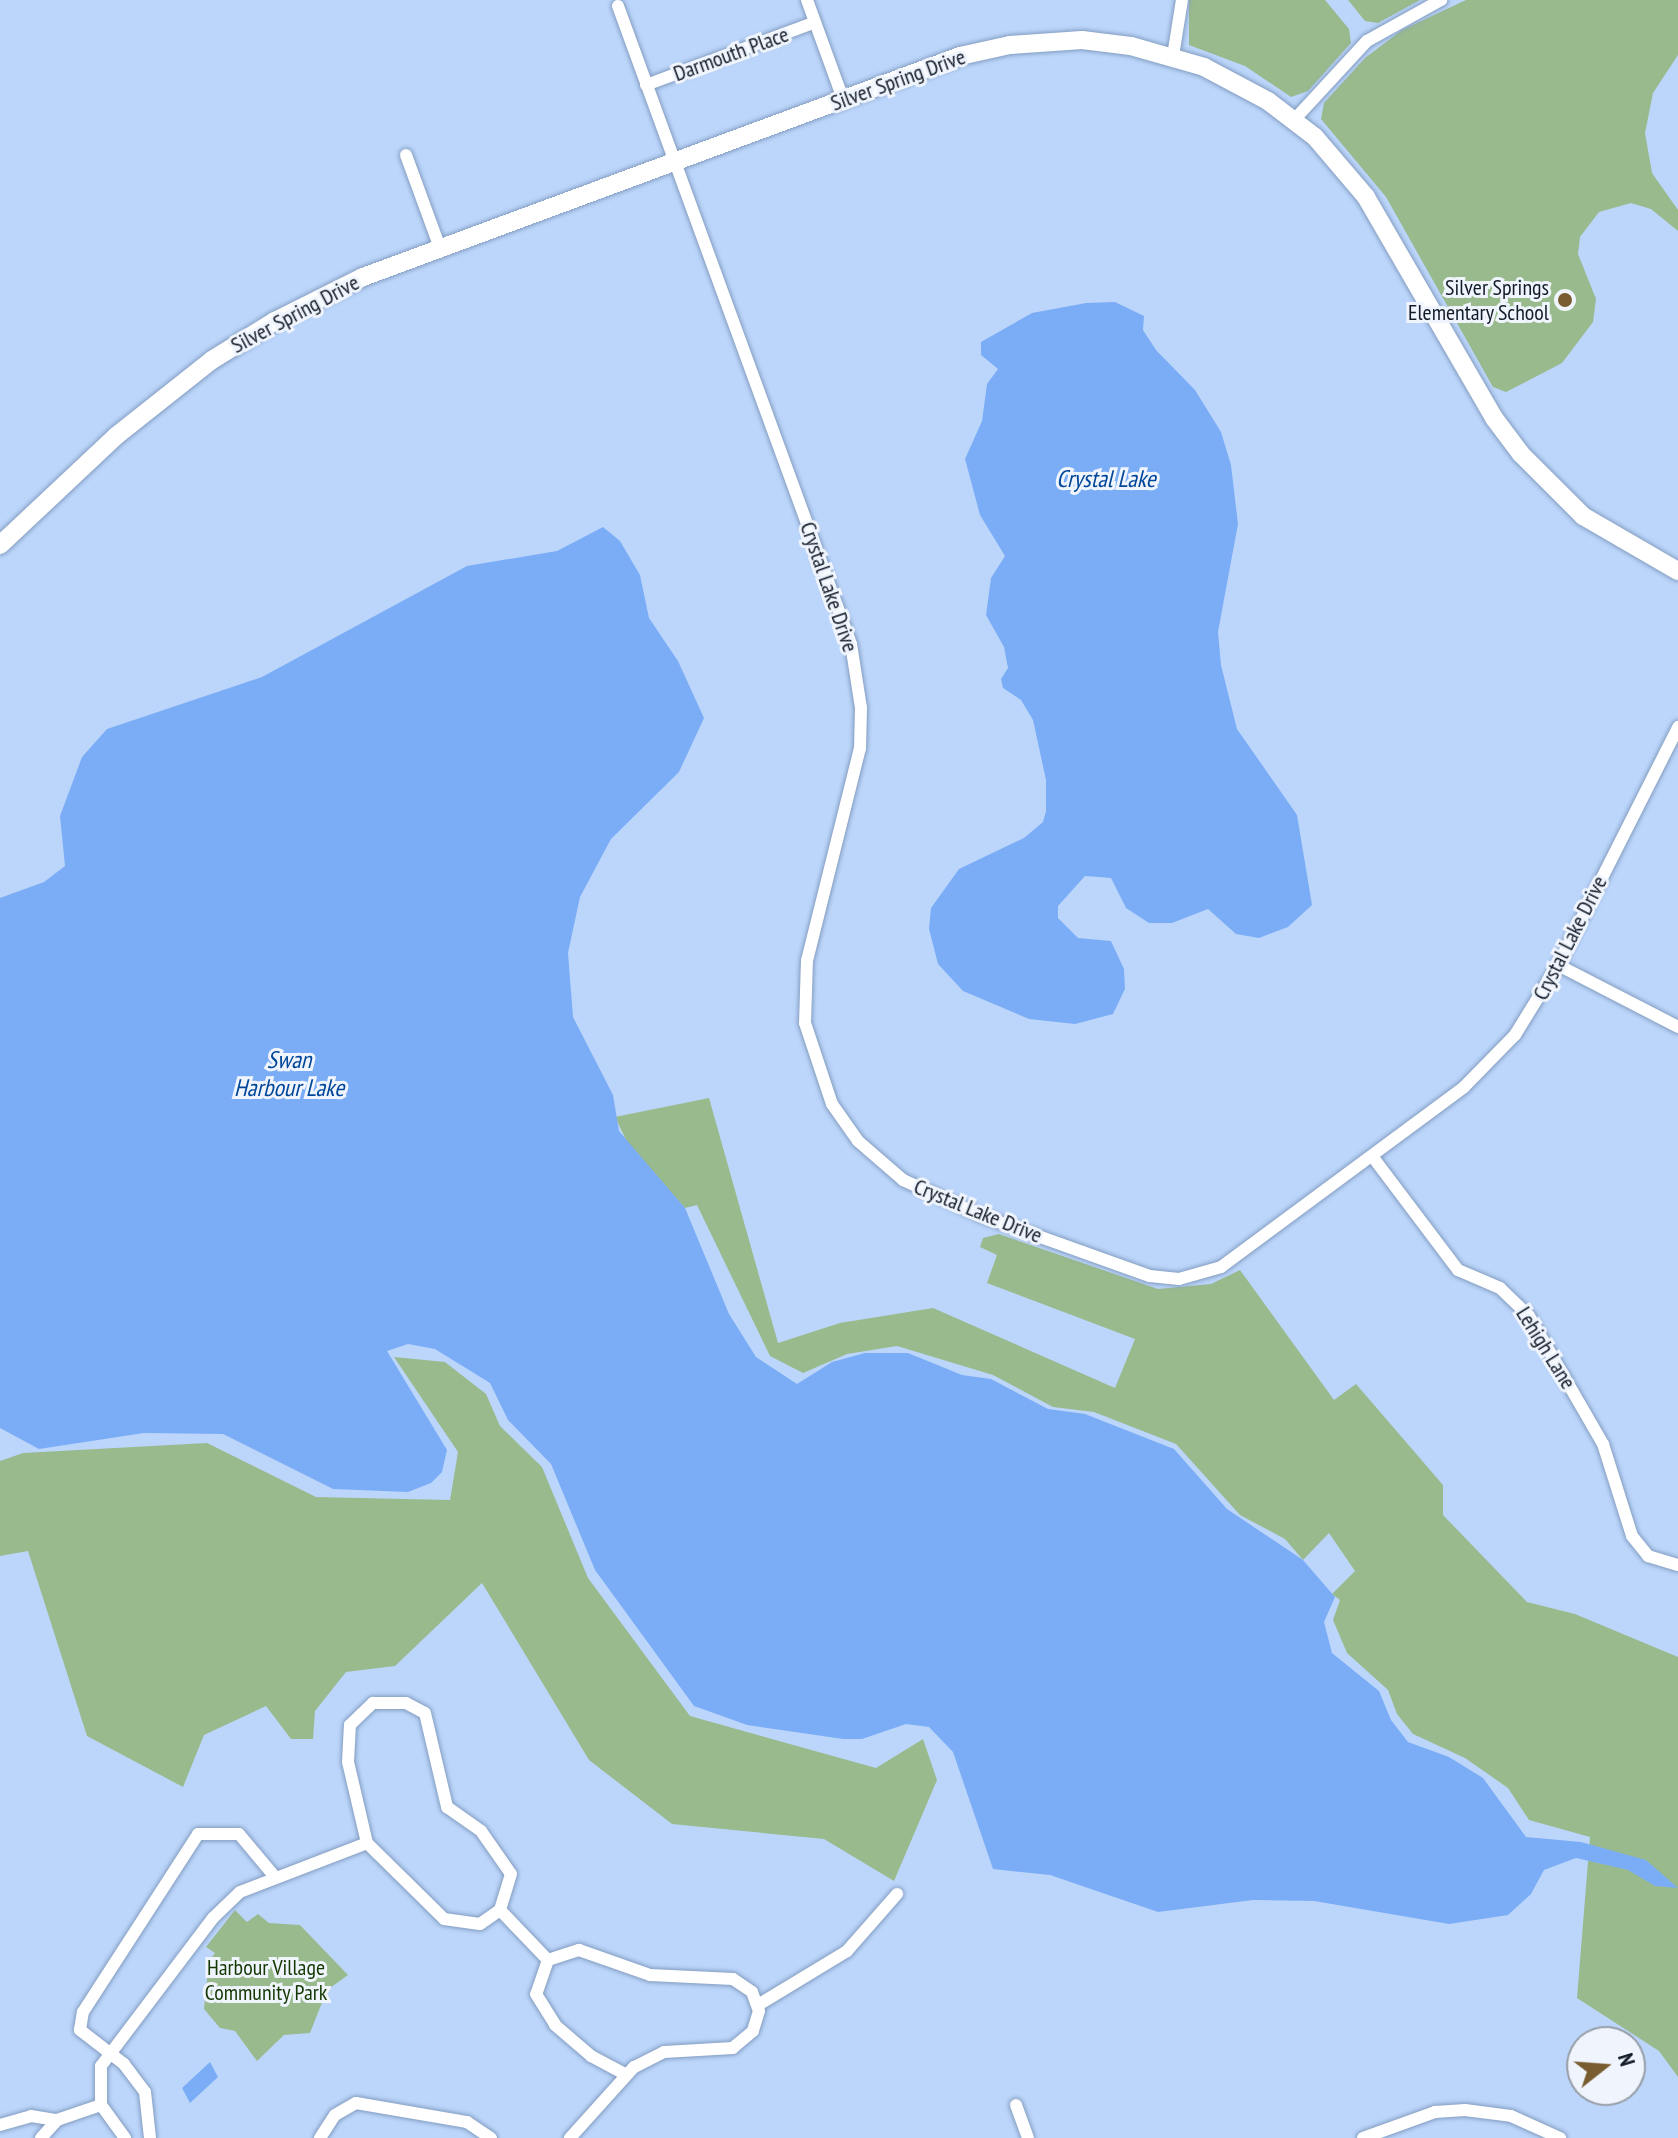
<!DOCTYPE html>
<style>
body{margin:0}
#map{position:relative;width:1678px;height:2138px;overflow:hidden;background:#bcd6fb;font-family:"PT Sans Narrow",sans-serif}
div>[style]{position:absolute}
.green>*{inset:0;background:#99ba8d}
.water>*{inset:0;background:#7badf6}
.roads{filter:drop-shadow(0 0 2px #849dc1) drop-shadow(0 0 2px #849dc1)}
.street>*{height:12px;margin:-6px;padding:0 6px;transform-origin:6px;border-radius:6px;background:#fff}
.secondary>*{height:18px;margin:-9px;padding:0 9px;transform-origin:9px;border-radius:9px;background:#fff}
.dots>*{width:22px;height:22px;translate:-50% -50%;box-sizing:border-box;border:4px solid #f0f5fd;border-radius:50%}
span{translate:-50% -50%;white-space:nowrap;text-align:center;line-height:1.15;-webkit-text-stroke:6px #f0f5fd;paint-order:stroke}
.street-label{font-size:22px;color:#121b28}
.poi-label{font-size:22px;color:#121b28}
.right{translate:-100% -50%;text-align:right}
.park-label{font-size:22px;color:#153802}
.water-label{font-size:24px;color:#004699;font-style:italic}
.north{position:absolute;left:1566px;top:2026px;width:80px;height:80px;box-sizing:border-box;background:#f0f5fd;border:2px solid #979ea8;border-radius:50%;rotate:73deg;font-size:22px;font-weight:700;line-height:32px;text-align:center;color:#121b28}
.north::after{content:'';display:block;margin:auto;width:28px;height:36px;background:#795d30;clip-path:polygon(50% 0,100% 100%,50% 72%,0 100%)}
</style>
<div id="map">
<div class="green">
<div style="clip-path:polygon(1189px 0,1325px 0,1349px 29px,1351px 43px,1308px 91px,1291px 97px,1245px 66px,1189px 45px)"></div>
<div style="clip-path:polygon(1348px 0,1420px 0,1378px 23px,1365px 21px)"></div>
<div style="clip-path:polygon(1466px 0,1678px 0,1678px 55px,1653px 93px,1645px 133px,1652px 173px,1678px 210px,1678px 231px,1651px 209px,1631px 203px,1599px 212px,1580px 237px,1578px 254px,1596px 299px,1593px 322px,1562px 363px,1506px 392px,1493px 387px,1386px 197px,1321px 119px,1324px 103px,1365px 58px,1402px 30px)"></div>
<div style="clip-path:polygon(709px 1098px,778px 1343px,840px 1323px,933px 1308px,1115px 1388px,1135px 1339px,987px 1283px,997px 1255px,980px 1247px,983px 1238px,999px 1234px,1158px 1289px,1211px 1284px,1240px 1270px,1334px 1400px,1356px 1384px,1443px 1485px,1443px 1515px,1527px 1602px,1575px 1614px,1678px 1657px,1678px 2077px,1659px 2051px,1577px 1998px,1590px 1837px,1529px 1820px,1508px 1788px,1465px 1758px,1413px 1734px,1397px 1714px,1388px 1690px,1347px 1653px,1333px 1620px,1340px 1600px,1332px 1594px,1355px 1571px,1329px 1533px,1303px 1560px,1285px 1539px,1240px 1515px,1176px 1444px,1094px 1412px,1053px 1407px,993px 1375px,897px 1346px,847px 1354px,803px 1373px,770px 1356px,697px 1205px,685px 1208px,629px 1146px,615px 1117px)"></div>
<div style="clip-path:polygon(394px 1357px,445px 1362px,486px 1394px,500px 1426px,542px 1467px,588px 1578px,690px 1716px,876px 1768px,923px 1739px,937px 1780px,894px 1881px,824px 1839px,672px 1824px,589px 1760px,482px 1583px,395px 1666px,346px 1672px,315px 1711px,313px 1739px,291px 1739px,266px 1706px,204px 1735px,183px 1787px,87px 1736px,28px 1551px,0 1556px,0 1461px,23px 1453px,207px 1443px,316px 1497px,450px 1500px,458px 1452px)"></div>
<div style="clip-path:polygon(235px 1910px,247px 1922px,258px 1914px,269px 1923px,300px 1925px,348px 1975px,327px 1990px,310px 2033px,284px 2035px,257px 2061px,235px 2031px,220px 2028px,204px 2009px,209px 1961px,215px 1953px,206px 1947px)"></div>
</div>
<div class="water">
<div style="clip-path:polygon(1086px 303px,1115px 302px,1144px 316px,1143px 330px,1156px 350px,1195px 390px,1221px 432px,1231px 465px,1238px 524px,1218px 632px,1221px 665px,1237px 729px,1297px 815px,1312px 905px,1288px 927px,1259px 938px,1236px 934px,1208px 909px,1172px 923px,1149px 923px,1126px 908px,1111px 878px,1085px 876px,1058px 906px,1058px 918px,1078px 938px,1111px 941px,1124px 969px,1125px 989px,1113px 1014px,1075px 1024px,1029px 1019px,963px 991px,938px 964px,929px 929px,931px 908px,959px 869px,1024px 838px,1043px 822px,1046px 811px,1046px 780px,1033px 720px,1021px 700px,1003px 688px,1001px 679px,1008px 668px,1004px 647px,986px 615px,991px 578px,1005px 556px,980px 515px,965px 459px,982px 421px,987px 384px,998px 369px,981px 355px,981px 342px,1032px 313px)"></div>
<div style="clip-path:polygon(603px 527px,620px 541px,640px 575px,649px 618px,678px 661px,704px 718px,679px 772px,611px 839px,580px 897px,568px 953px,573px 1017px,613px 1095px,619px 1131px,685px 1208px,729px 1314px,756px 1357px,797px 1384px,832px 1362px,865px 1353px,908px 1353px,962px 1375px,991px 1379px,1048px 1409px,1085px 1414px,1174px 1449px,1227px 1509px,1303px 1560px,1335px 1597px,1324px 1622px,1332px 1653px,1379px 1691px,1391px 1720px,1408px 1742px,1449px 1757px,1483px 1778px,1526px 1837px,1581px 1842px,1646px 1860px,1678px 1888px,1655px 1886px,1628px 1870px,1576px 1858px,1544px 1870px,1531px 1894px,1508px 1915px,1449px 1924px,1314px 1901px,1253px 1900px,1158px 1912px,1050px 1875px,993px 1869px,953px 1752px,929px 1727px,906px 1724px,862px 1739px,843px 1739px,747px 1725px,694px 1706px,595px 1570px,551px 1464px,508px 1420px,490px 1383px,435px 1349px,408px 1344px,387px 1351px,447px 1450px,442px 1472px,431px 1483px,408px 1492px,333px 1489px,223px 1434px,144px 1433px,39px 1449px,0 1428px,0 898px,44px 882px,65px 866px,60px 816px,82px 757px,107px 729px,262px 677px,467px 566px,557px 551px)"></div>
<div style="clip-path:polygon(210px 2062px,218px 2077px,190px 2103px,182px 2088px)"></div>
</div>
<div class="roads">
<div class="street">
<div style="left:807px;top:0;width:105px;rotate:70deg"></div>
<div style="left:618px;top:6px;width:679px;rotate:69.94deg"></div>
<div style="left:851px;top:644px;width:65px;rotate:81.1deg"></div>
<div style="left:861px;top:708px;width:40px;rotate:91.4deg"></div>
<div style="left:860px;top:748px;width:219px;rotate:104deg"></div>
<div style="left:807px;top:960px;width:63px;rotate:91.8deg"></div>
<div style="left:805px;top:1023px;width:85px;rotate:71.6deg"></div>
<div style="left:832px;top:1104px;width:45px;rotate:54.9deg"></div>
<div style="left:858px;top:1141px;width:60px;rotate:40.9deg"></div>
<div style="left:903px;top:1180px;width:87px;rotate:24.5deg"></div>
<div style="left:982px;top:1216px;width:178px;rotate:19.7deg"></div>
<div style="left:1150px;top:1276px;width:29px;rotate:6deg"></div>
<div style="left:1179px;top:1279px;width:44px;rotate:-15.9deg"></div>
<div style="left:1221px;top:1267px;width:302px;rotate:-36.5deg"></div>
<div style="left:1464px;top:1087px;width:73px;rotate:-45.6deg"></div>
<div style="left:1515px;top:1035px;width:82px;rotate:-58.4deg"></div>
<div style="left:1558px;top:965px;width:267px;rotate:-63.2deg"></div>
<div style="left:1173px;top:56px;width:57px;rotate:-80.9deg"></div>
<div style="left:646px;top:85px;width:180px;rotate:-20.4deg"></div>
<div style="left:1294px;top:120px;width:108px;rotate:-47.3deg"></div>
<div style="left:1367px;top:41px;width:85px;rotate:-29deg"></div>
<div style="left:406px;top:155px;width:99px;rotate:69.9deg"></div>
<div style="left:1558px;top:965px;width:135px;rotate:27.3deg"></div>
<div style="left:1372px;top:1156px;width:143px;rotate:53deg"></div>
<div style="left:1458px;top:1270px;width:46px;rotate:23.2deg"></div>
<div style="left:1500px;top:1288px;width:40px;rotate:44deg"></div>
<div style="left:1529px;top:1316px;width:148px;rotate:60deg"></div>
<div style="left:1603px;top:1444px;width:96px;rotate:72.5deg"></div>
<div style="left:1632px;top:1536px;width:26px;rotate:51deg"></div>
<div style="left:1648px;top:1556px;width:31px;rotate:17deg"></div>
<div style="left:367px;top:1843px;width:83px;rotate:-103.2deg"></div>
<div style="left:348px;top:1762px;width:37px;rotate:-87deg"></div>
<div style="left:350px;top:1725px;width:32px;rotate:-44deg"></div>
<div style="left:373px;top:1703px;width:33px"></div>
<div style="left:406px;top:1703px;width:21px;rotate:28deg"></div>
<div style="left:425px;top:1713px;width:97px;rotate:76.8deg"></div>
<div style="left:447px;top:1807px;width:42px;rotate:35.2deg"></div>
<div style="left:481px;top:1831px;width:52px;rotate:55.1deg"></div>
<div style="left:511px;top:1874px;width:38px;rotate:107deg"></div>
<div style="left:500px;top:1910px;width:69px;rotate:46.2deg"></div>
<div style="left:367px;top:1843px;width:108px;rotate:44.6deg"></div>
<div style="left:444px;top:1919px;width:36px;rotate:8deg"></div>
<div style="left:480px;top:1924px;width:24px;rotate:-35deg"></div>
<div style="left:548px;top:1960px;width:33px;rotate:-18deg"></div>
<div style="left:579px;top:1950px;width:75px;rotate:19.4deg"></div>
<div style="left:650px;top:1975px;width:83px;rotate:2.8deg"></div>
<div style="left:733px;top:1979px;width:23px;rotate:34deg"></div>
<div style="left:752px;top:1992px;width:20px;rotate:70deg"></div>
<div style="left:759px;top:2011px;width:21px;rotate:107deg"></div>
<div style="left:753px;top:2031px;width:26px;rotate:140deg"></div>
<div style="left:733px;top:2048px;width:69px;rotate:176.7deg"></div>
<div style="left:664px;top:2052px;width:34px;rotate:153deg"></div>
<div style="left:634px;top:2067px;width:96px;rotate:132deg"></div>
<div style="left:548px;top:1960px;width:36px;rotate:109deg"></div>
<div style="left:536px;top:1994px;width:36px;rotate:58deg"></div>
<div style="left:555px;top:2025px;width:48px;rotate:40.7deg"></div>
<div style="left:591px;top:2056px;width:38px;rotate:28deg"></div>
<div style="left:758px;top:2005px;width:104px;rotate:-31.2deg"></div>
<div style="left:847px;top:1951px;width:76px;rotate:-48.7deg"></div>
<div style="left:1016px;top:2105px;width:35px;rotate:70deg"></div>
<div style="left:0;top:2125px;width:32px;rotate:-16deg"></div>
<div style="left:31px;top:2116px;width:26px;rotate:9deg"></div>
<div style="left:57px;top:2120px;width:46px;rotate:-18.8deg"></div>
<div style="left:41px;top:2138px;width:24px;rotate:-48deg"></div>
<div style="left:125px;top:2138px;width:41px;rotate:-126deg"></div>
<div style="left:101px;top:2105px;width:39px;rotate:-90deg"></div>
<div style="left:101px;top:2066px;width:186px;rotate:-52.9deg"></div>
<div style="left:213px;top:1918px;width:37px;rotate:-44deg"></div>
<div style="left:240px;top:1892px;width:136px;rotate:-21.1deg"></div>
<div style="left:150px;top:2138px;width:46px;rotate:-96.2deg"></div>
<div style="left:145px;top:2092px;width:35px;rotate:-127deg"></div>
<div style="left:124px;top:2064px;width:56px;rotate:-142.3deg"></div>
<div style="left:80px;top:2030px;width:18px;rotate:-81deg"></div>
<div style="left:83px;top:2012px;width:212px;rotate:-57.1deg"></div>
<div style="left:198px;top:1834px;width:41px"></div>
<div style="left:239px;top:1834px;width:56px;rotate:50.1deg"></div>
<div style="left:320px;top:2138px;width:27px;rotate:-57deg"></div>
<div style="left:335px;top:2115px;width:24px;rotate:-30deg"></div>
<div style="left:356px;top:2103px;width:113px;rotate:9.7deg"></div>
<div style="left:467px;top:2122px;width:29px;rotate:34deg"></div>
<div style="left:1363px;top:2138px;width:77px;rotate:-19.9deg"></div>
<div style="left:1435px;top:2112px;width:30px;rotate:-4deg"></div>
<div style="left:1465px;top:2110px;width:46px;rotate:7.4deg"></div>
<div style="left:1511px;top:2116px;width:54px;rotate:24.2deg"></div>
</div>
<div class="secondary">
<div style="left:0;top:545px;width:159px;rotate:-43.2deg"></div>
<div style="left:116px;top:436px;width:122px;rotate:-38.4deg"></div>
<div style="left:212px;top:360px;width:74px;rotate:-31.8deg"></div>
<div style="left:275px;top:321px;width:98px;rotate:-26.6deg"></div>
<div style="left:363px;top:277px;width:637px;rotate:-20.31deg"></div>
<div style="left:960px;top:56px;width:51px;rotate:-12.4deg"></div>
<div style="left:1010px;top:45px;width:72px;rotate:-4deg"></div>
<div style="left:1082px;top:40px;width:49px;rotate:7deg"></div>
<div style="left:1131px;top:46px;width:76px;rotate:16deg"></div>
<div style="left:1204px;top:67px;width:72px;rotate:28deg"></div>
<div style="left:1268px;top:101px;width:59px;rotate:37.5deg"></div>
<div style="left:1315px;top:137px;width:79px;rotate:49.6deg"></div>
<div style="left:1366px;top:197px;width:255px;rotate:59.9deg"></div>
<div style="left:1494px;top:418px;width:45px;rotate:53.1deg"></div>
<div style="left:1521px;top:454px;width:88px;rotate:45deg"></div>
<div style="left:1583px;top:516px;width:110px;rotate:30.1deg"></div>
</div>
</div>
<div class="dots">
<div style="left:1565px;top:300px;background:#795d30"></div>
</div>
<div class="street-label">
<span style="left:731px;top:54px;rotate:-20deg">Darmouth Place</span>
<span style="left:898px;top:80px;rotate:-20deg">Silver Spring Drive</span>
<span style="left:295px;top:314px;rotate:-28deg">Silver Spring Drive</span>
<span style="left:829px;top:587px;rotate:71deg">Crystal Lake Drive</span>
<span style="left:1570px;top:938px;rotate:-63deg">Crystal Lake Drive</span>
<span style="left:978px;top:1211px;rotate:22deg">Crystal Lake Drive</span>
<span style="left:1546px;top:1348px;rotate:58deg">Lehigh Lane</span>
</div>
<div class="poi-label">
<span class="right" style="left:1549px;top:300px">Silver Springs<br>Elementary School</span>
</div>
<div class="park-label">
<span style="left:266px;top:1980px">Harbour Village<br>Community Park</span>
</div>
<div class="water-label">
<span style="left:1106px;top:479px">Crystal Lake</span>
<span style="left:289px;top:1074px">Swan<br>Harbour Lake</span>
</div>
<div class="north">N</div>
</div>
